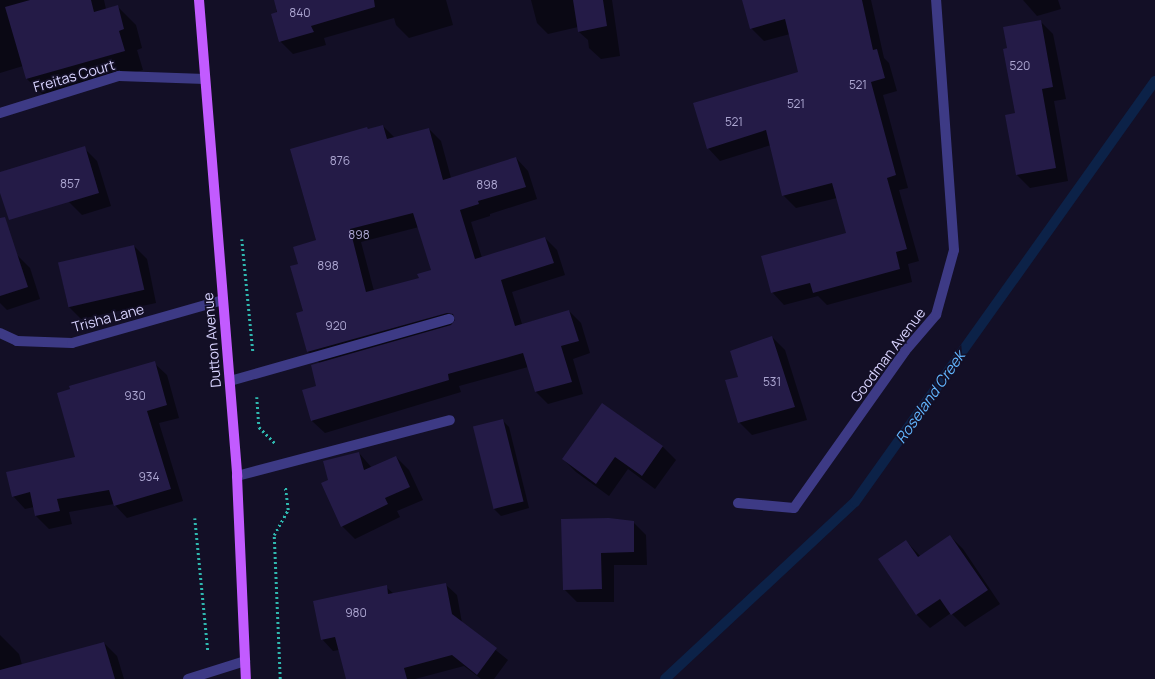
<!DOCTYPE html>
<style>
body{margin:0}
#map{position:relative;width:1155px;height:679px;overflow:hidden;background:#130f26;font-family:Manrope,sans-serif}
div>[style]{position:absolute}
.shadow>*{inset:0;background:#0007}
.stream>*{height:10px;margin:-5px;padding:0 5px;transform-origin:5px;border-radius:5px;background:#0c2248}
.building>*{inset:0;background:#241b47;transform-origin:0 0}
.path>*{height:2.5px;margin-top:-1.25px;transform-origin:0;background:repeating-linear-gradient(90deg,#2fb8b0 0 2px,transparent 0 5px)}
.minor>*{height:10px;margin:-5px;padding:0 5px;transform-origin:5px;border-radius:5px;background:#3d3a85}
.major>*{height:10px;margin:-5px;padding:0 5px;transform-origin:5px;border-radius:5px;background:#c25bff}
span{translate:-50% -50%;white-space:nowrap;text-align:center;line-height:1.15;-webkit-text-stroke:3.5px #130f26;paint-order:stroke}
.number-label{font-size:12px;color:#aca6d1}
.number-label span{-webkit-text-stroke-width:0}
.street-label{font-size:14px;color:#d9d4ff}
.water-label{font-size:15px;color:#62b6ff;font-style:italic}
</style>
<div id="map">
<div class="shadow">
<div style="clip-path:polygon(0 0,104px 0,106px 9px,117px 6px,136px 25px,142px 48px,137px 50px,143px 70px,45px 97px,27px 79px,23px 66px,0 73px)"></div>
<div style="clip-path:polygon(275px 0,446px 0,453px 25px,409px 38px,396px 25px,394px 18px,324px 38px,326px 45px,293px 54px,280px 41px)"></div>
<div style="clip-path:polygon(531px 0,612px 0,620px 56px,601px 59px,589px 48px,588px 40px,579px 32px,578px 27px,548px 34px,537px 23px)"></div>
<div style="clip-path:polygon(749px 0,871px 0,884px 58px,889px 63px,897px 91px,883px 95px,908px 188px,899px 190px,919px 261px,908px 264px,912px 282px,827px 305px,818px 296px,784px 305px,772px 292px,847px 234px,837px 198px,796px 208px,783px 195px,771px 145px,720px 161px,708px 148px,800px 73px,790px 34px,764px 41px,751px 28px)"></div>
<div style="clip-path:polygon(1023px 0,1058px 0,1061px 9px,1037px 16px)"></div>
<div style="clip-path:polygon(1040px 21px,1053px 34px,1066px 99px,1054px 101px,1068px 181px,1030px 188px,1017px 175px,1016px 114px,1008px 49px)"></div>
<div style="clip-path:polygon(evenodd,383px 126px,395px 138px,429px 129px,441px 141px,451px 178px,516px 158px,528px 171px,537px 199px,490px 214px,490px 216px,471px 222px,482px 258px,545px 238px,557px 250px,565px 275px,512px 292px,522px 324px,569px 311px,581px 323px,590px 353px,573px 359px,583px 394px,548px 404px,536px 392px,528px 367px,459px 386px,461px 392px,325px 433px,312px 421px,304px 391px,318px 387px,320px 363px,308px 352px,298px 313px,304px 312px,299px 264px,317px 241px,367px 128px,369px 130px,383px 126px,419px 227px,432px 270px,420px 279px,374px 291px,361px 242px,419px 227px)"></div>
<div style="clip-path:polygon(84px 148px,97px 161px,111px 206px,82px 215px,69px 202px)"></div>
<div style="clip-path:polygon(134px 246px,147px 259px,156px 303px,81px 319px,68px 306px,59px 263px)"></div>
<div style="clip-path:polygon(17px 255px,30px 268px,40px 299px,7px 310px,0 303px,0 261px)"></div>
<div style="clip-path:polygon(772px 337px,785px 350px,807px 420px,752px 435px,739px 422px,740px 378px)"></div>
<div style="clip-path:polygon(154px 363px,167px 375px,179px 418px,159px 423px,183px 501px,127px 518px,114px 504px,69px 512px,72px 524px,49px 529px,36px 516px,34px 507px,25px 509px,13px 496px,77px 457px)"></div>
<div style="clip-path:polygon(602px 404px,663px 447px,676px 460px,655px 489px,628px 469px,609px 496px,576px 472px,563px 459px)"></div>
<div style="clip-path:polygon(502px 420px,509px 427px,529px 508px,501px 516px,494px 509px)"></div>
<div style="clip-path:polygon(359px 453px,372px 468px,396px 457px,409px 470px,423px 500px,397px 511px,400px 517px,355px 539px,342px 526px,329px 480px)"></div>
<div style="clip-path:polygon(562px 520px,633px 522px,646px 535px,647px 565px,614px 565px,614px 602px,577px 602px,564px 589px)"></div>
<div style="clip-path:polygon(950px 536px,963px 549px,1000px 604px,965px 627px,951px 613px,930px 628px,917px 615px,879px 560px,906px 541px,921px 557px)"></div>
<div style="clip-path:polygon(445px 584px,457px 595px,462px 623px,508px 660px,494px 679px,481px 679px,464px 666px,415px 679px,347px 679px,339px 650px,333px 651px,322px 639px,386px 587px,394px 594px)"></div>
<div style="clip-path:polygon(0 635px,19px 654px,26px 679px,0 679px)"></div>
<div style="clip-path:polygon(104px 643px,117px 656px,124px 679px,36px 679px)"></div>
</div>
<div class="stream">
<div style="left:665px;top:679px;width:260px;rotate:-43deg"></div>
<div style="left:855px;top:502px;width:517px;rotate:-54.53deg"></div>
</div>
<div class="building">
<div style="clip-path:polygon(30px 0,91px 0,94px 12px,118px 5px,124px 29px,119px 31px,125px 51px,26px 79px,5px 7px)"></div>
<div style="clip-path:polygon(274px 0,374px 0,375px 7px,311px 26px,314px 32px,279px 42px,271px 14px,277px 12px)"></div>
<div style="clip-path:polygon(573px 0,603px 0,607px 26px,578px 32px)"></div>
<div style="clip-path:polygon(742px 0,862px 0,873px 50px,877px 49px,885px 78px,871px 82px,896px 175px,887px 178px,907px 249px,896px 252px,900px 269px,813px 293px,810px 283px,771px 293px,761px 256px,846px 233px,832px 183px,782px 196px,766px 130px,707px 149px,693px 103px,798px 72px,785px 19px,750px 29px)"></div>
<div style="clip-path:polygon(1041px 20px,1053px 87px,1042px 89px,1056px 168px,1016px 175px,1005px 115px,1015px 113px,1003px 49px,1007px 48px,1003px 27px)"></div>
<div style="clip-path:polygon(evenodd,383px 125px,387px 139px,429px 128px,443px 180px,516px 157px,526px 187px,478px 201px,479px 204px,460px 210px,475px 259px,545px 237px,554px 263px,501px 280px,515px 326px,569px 310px,579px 341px,561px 346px,572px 382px,535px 392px,523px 353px,448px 374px,449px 380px,311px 421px,302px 390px,316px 386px,311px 365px,451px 325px,455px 320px,453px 314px,447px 313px,307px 352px,296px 313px,303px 311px,290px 266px,298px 264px,293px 247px,316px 240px,290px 149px,367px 127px,368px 129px,383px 125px,413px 213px,431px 270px,417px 274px,419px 278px,366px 292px,350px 229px,413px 213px)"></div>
<div style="clip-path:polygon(85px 146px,99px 193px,9px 220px,0 193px,0 172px)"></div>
<div style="clip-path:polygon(5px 217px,28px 287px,0 296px,0 218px)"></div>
<div style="left:134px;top:245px;width:46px;height:78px;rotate:77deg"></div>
<div style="clip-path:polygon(772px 336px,795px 407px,738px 423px,725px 380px,738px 377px,730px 351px)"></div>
<div style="clip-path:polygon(155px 361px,167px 405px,147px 411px,171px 489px,114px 506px,109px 490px,57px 499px,60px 511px,35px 516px,30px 492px,12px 497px,6px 472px,75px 457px,57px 393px,70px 389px,69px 386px)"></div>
<div style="clip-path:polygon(602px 403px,663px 446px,642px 476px,615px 457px,596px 484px,562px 459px)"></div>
<div style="left:503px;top:419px;width:85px;height:31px;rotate:76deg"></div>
<div style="clip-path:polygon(359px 452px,364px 470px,396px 456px,410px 487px,385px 498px,388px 504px,341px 527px,321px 483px,328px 480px,323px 461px)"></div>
<div style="clip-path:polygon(609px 518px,634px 521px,634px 552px,601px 553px,602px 589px,563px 590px,561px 519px)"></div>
<div style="clip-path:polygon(950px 535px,988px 590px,951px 615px,940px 599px,916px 615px,878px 559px,906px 540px,918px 557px)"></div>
<div style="clip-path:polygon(446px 583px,452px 614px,497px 648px,477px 675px,452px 655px,404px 668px,407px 679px,346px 679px,335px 637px,321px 640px,313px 601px,387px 585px,388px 594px)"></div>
<div style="clip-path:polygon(104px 642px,115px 679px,0 679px,0 670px)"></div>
</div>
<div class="path">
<div style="left:242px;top:239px;width:114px;rotate:84.4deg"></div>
<div style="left:257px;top:397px;width:30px;rotate:86deg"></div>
<div style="left:259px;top:427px;width:23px;rotate:45deg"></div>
<div style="left:195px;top:518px;width:133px;rotate:84.4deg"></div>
<div style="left:280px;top:679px;width:144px;rotate:-92.4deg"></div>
<div style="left:274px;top:535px;width:29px;rotate:-61deg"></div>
<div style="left:288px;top:510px;width:24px;rotate:-97deg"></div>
</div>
<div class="minor">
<div style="left:0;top:113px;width:125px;rotate:-17.3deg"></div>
<div style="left:119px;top:76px;width:86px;rotate:2deg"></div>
<div style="left:0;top:333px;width:19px;rotate:25deg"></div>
<div style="left:17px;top:341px;width:55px;rotate:2.1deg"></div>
<div style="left:72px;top:343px;width:157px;rotate:-15.9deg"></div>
<div style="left:230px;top:381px;width:228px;rotate:-15.8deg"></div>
<div style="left:237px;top:476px;width:220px;rotate:-14.7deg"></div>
<div style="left:738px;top:503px;width:56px;rotate:5.1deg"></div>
<div style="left:794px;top:508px;width:192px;rotate:-54.7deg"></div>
<div style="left:905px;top:351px;width:48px;rotate:-49.3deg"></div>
<div style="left:936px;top:315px;width:67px;rotate:-74.5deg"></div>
<div style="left:954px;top:250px;width:251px;rotate:-94.1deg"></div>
<div style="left:188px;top:679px;width:60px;rotate:-17.5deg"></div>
</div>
<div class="major">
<div style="left:199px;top:0;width:478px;rotate:85.4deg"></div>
<div style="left:237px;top:476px;width:203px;rotate:87.5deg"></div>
</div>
<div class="number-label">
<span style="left:300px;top:13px">840</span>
<span style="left:1020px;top:66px">520</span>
<span style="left:858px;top:85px">521</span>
<span style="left:796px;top:104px">521</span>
<span style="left:734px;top:122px">521</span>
<span style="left:340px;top:161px">876</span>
<span style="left:70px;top:184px">857</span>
<span style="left:487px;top:185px">898</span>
<span style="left:359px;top:235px">898</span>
<span style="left:328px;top:266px">898</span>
<span style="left:336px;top:326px">920</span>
<span style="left:772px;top:382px">531</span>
<span style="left:135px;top:396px">930</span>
<span style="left:149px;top:477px">934</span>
<span style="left:356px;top:613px">980</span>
</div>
<div class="street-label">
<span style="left:74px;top:76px;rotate:-16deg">Freitas Court</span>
<span style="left:108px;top:318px;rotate:-15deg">Trisha Lane</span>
<span style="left:212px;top:340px;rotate:-95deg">Dutton Avenue</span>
<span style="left:888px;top:355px;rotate:-53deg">Goodman Avenue</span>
</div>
<div class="water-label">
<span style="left:930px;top:397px;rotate:-55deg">Roseland Creek</span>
</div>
</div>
